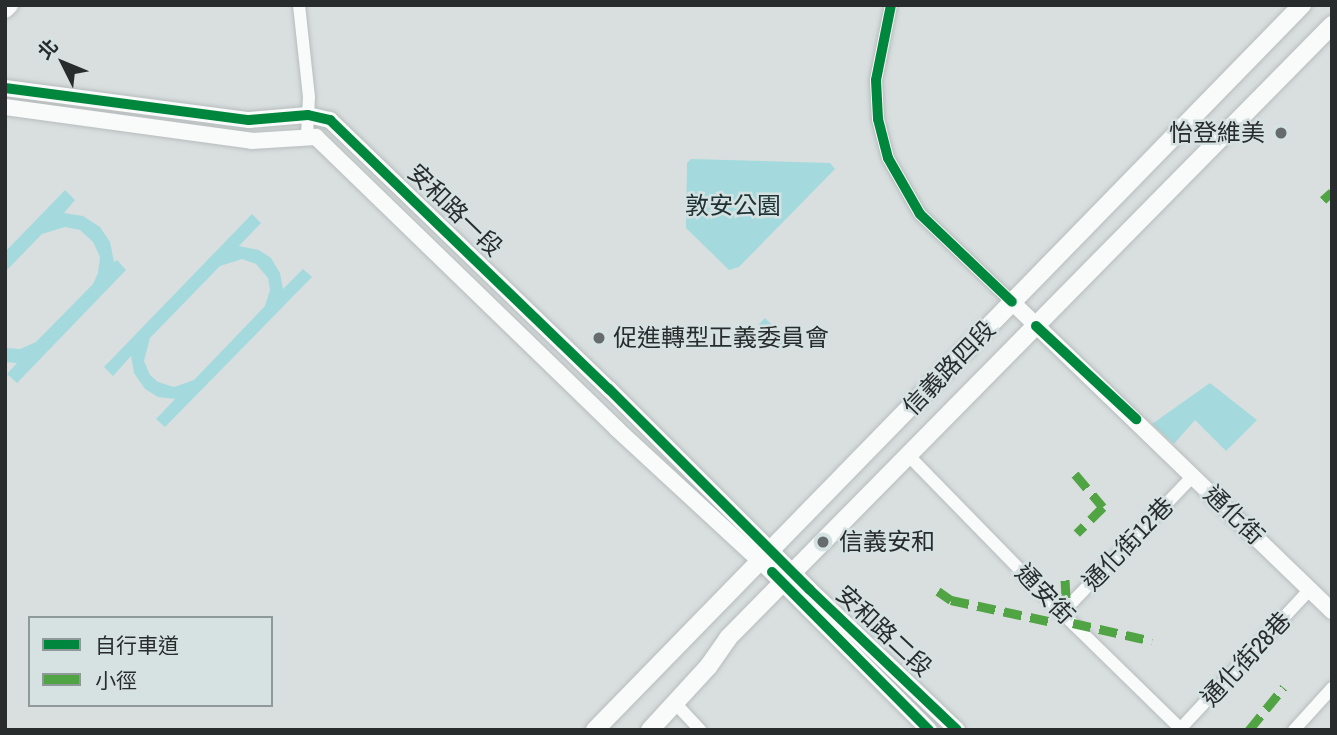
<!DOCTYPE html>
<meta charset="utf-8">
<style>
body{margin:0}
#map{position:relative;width:1337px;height:735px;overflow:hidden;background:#d9dfdf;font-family:"Archivo Narrow","Noto Sans TC",sans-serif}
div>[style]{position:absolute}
.green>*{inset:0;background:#a4dadd;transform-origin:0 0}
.roads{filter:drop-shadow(0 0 2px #b7bcbc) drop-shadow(0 0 2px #b7bcbc)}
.minor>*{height:12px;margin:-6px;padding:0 6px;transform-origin:6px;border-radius:6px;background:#f9fafa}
.tertiary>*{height:16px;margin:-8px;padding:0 8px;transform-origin:8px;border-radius:8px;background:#f9fafa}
.secondary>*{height:18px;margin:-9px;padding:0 9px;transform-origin:9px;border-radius:9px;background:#f9fafa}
.quiet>*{height:9px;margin-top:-4.5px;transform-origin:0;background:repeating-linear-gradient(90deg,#51a443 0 18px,transparent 0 27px)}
.cycleway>*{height:10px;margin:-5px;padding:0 5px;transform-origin:5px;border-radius:5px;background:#00873e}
.dots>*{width:19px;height:19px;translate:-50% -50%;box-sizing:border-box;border:4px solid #d6e1e2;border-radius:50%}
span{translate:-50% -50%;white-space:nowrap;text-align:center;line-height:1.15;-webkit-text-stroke:5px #d6e1e2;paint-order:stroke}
.poi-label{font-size:24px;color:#282c2c}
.right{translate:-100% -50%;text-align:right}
.left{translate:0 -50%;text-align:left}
.park-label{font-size:24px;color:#1d3335}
.street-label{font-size:24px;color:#282c2c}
.frame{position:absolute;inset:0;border:7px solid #282c2c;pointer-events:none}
.legend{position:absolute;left:28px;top:616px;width:245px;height:91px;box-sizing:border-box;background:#d6e1e2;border:2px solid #909999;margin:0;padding:9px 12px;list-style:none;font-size:21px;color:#282c2c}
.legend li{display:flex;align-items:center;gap:14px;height:35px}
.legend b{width:35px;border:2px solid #909999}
.north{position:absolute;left:28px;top:28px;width:70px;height:70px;-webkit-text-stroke:5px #d6e1e2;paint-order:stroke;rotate:313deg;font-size:19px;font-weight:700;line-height:28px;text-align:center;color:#282c2c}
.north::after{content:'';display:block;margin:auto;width:24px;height:32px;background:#282c2c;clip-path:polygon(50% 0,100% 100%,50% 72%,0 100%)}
</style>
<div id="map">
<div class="green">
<div style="clip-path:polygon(691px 159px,830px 163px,835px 169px,739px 267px,729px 270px,686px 228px,687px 163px)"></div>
<div style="clip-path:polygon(65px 190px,75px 200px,64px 213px,83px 216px,100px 227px,110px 242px,114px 262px,117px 260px,126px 270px,17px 383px,7px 374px,17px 363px,5px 362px,5px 348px,20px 349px,36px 342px,93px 284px,98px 273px,100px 257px,93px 242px,80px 230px,65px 227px,42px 234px,5px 272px,5px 252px)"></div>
<div style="clip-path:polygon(evenodd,252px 214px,261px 223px,239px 246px,259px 250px,271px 258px,280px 273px,283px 289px,303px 269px,312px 277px,165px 427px,156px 419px,175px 399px,158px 397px,145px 389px,134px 373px,131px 356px,113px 376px,104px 367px,252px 214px,242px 259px,256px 264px,268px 278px,270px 290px,265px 306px,194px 380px,174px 387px,158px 382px,150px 375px,144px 361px,150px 338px,220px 266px,242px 259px)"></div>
<div style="left:765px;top:318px;width:30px;height:13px;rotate:45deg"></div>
<div style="clip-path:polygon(1210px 383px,1257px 420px,1226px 451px,1195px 420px,1174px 444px,1152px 424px)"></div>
</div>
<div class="roads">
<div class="minor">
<div style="left:299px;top:5px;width:93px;rotate:83.8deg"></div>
<div style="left:309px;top:97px;width:38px;rotate:93deg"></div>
<div style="left:891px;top:5px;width:76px;rotate:101.3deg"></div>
<div style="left:876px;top:80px;width:39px;rotate:87deg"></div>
<div style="left:878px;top:119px;width:40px;rotate:75.6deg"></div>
<div style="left:888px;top:158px;width:64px;rotate:60.3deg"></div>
<div style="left:920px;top:214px;width:127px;rotate:43.7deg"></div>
<div style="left:909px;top:456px;width:219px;rotate:45.7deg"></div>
<div style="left:1062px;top:613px;width:168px;rotate:44.3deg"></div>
<div style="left:1062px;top:613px;width:190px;rotate:-46.3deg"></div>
<div style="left:675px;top:703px;width:37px;rotate:47deg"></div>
<div style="left:1181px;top:728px;width:190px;rotate:-47.1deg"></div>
<div style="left:1294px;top:730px;width:57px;rotate:-47.9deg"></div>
</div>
<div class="tertiary">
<div style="left:5px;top:88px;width:246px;rotate:7.5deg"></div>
<div style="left:249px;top:120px;width:59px;rotate:-4.8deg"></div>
<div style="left:308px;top:115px;width:23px;rotate:13deg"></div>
<div style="left:330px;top:120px;width:388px;rotate:44deg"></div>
<div style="left:609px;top:389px;width:283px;rotate:45deg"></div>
<div style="left:809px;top:589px;width:204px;rotate:43.6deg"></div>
<div style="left:5px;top:107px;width:249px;rotate:7.8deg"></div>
<div style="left:252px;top:141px;width:64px;rotate:-3.6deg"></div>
<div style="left:316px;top:137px;width:419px;rotate:44.1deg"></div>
<div style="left:617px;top:429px;width:211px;rotate:42.7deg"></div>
<div style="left:772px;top:572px;width:223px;rotate:45.2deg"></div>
<div style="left:1012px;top:302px;width:445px;rotate:44deg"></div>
</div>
<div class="secondary">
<div style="left:5px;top:9px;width:6px;rotate:-45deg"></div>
<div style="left:595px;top:730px;width:1013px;rotate:-45.72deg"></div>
<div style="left:650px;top:730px;width:86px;rotate:-47.4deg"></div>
<div style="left:708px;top:667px;width:35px;rotate:-55deg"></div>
<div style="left:728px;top:638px;width:861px;rotate:-45.42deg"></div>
</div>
</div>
<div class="quiet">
<div style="left:1323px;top:200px;width:12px;rotate:-42deg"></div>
<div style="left:1075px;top:474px;width:43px;rotate:49.7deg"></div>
<div style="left:1103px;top:507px;width:37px;rotate:135deg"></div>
<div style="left:938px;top:591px;width:16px;rotate:35deg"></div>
<div style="left:951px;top:600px;width:104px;rotate:12.2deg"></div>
<div style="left:1060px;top:611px;width:14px;rotate:-65deg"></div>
<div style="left:1066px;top:598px;width:19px;rotate:-93deg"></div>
<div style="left:1073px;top:623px;width:81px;rotate:12.8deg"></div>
<div style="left:1249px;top:730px;width:55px;rotate:-50.9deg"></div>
</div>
<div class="cycleway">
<div style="left:891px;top:5px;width:76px;rotate:101.3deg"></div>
<div style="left:876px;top:80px;width:39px;rotate:87deg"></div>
<div style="left:878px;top:119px;width:40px;rotate:75.6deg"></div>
<div style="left:888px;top:158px;width:64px;rotate:60.3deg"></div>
<div style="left:920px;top:214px;width:127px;rotate:43.7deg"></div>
<div style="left:5px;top:88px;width:246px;rotate:7.5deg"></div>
<div style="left:249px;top:120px;width:59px;rotate:-4.8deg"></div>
<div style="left:308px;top:115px;width:23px;rotate:13deg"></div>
<div style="left:330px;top:120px;width:388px;rotate:44deg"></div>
<div style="left:609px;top:389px;width:283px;rotate:45deg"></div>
<div style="left:809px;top:589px;width:204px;rotate:43.6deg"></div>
<div style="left:1036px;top:326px;width:137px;rotate:42.9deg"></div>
<div style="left:772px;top:572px;width:223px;rotate:45.2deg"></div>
</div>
<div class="dots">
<div style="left:1281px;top:133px;background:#666b6b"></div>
<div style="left:599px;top:338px;background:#666b6b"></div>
<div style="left:823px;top:542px;background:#666b6b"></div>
</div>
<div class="poi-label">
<span class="right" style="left:1265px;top:133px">怡登維美</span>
<span class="left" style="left:613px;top:338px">促進轉型正義委員會</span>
<span class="left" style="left:839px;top:542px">信義安和</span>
</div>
<div class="park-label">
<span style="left:733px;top:206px">敦安公園</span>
</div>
<div class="street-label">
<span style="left:455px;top:210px;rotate:44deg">安和路一段</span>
<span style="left:949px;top:368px;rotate:-46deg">信義路四段</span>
<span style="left:1234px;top:515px;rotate:44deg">通化街</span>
<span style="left:1128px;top:544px;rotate:-46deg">通化街12巷</span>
<span style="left:1045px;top:594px;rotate:46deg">通安街</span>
<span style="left:884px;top:631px;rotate:43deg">安和路二段</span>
<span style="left:1246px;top:659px;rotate:-47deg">通化街28巷</span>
</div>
<div class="frame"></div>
<ul class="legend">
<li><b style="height:9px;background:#00873e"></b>自行車道</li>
<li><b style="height:9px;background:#51a443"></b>小徑</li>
</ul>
<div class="north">北</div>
</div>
